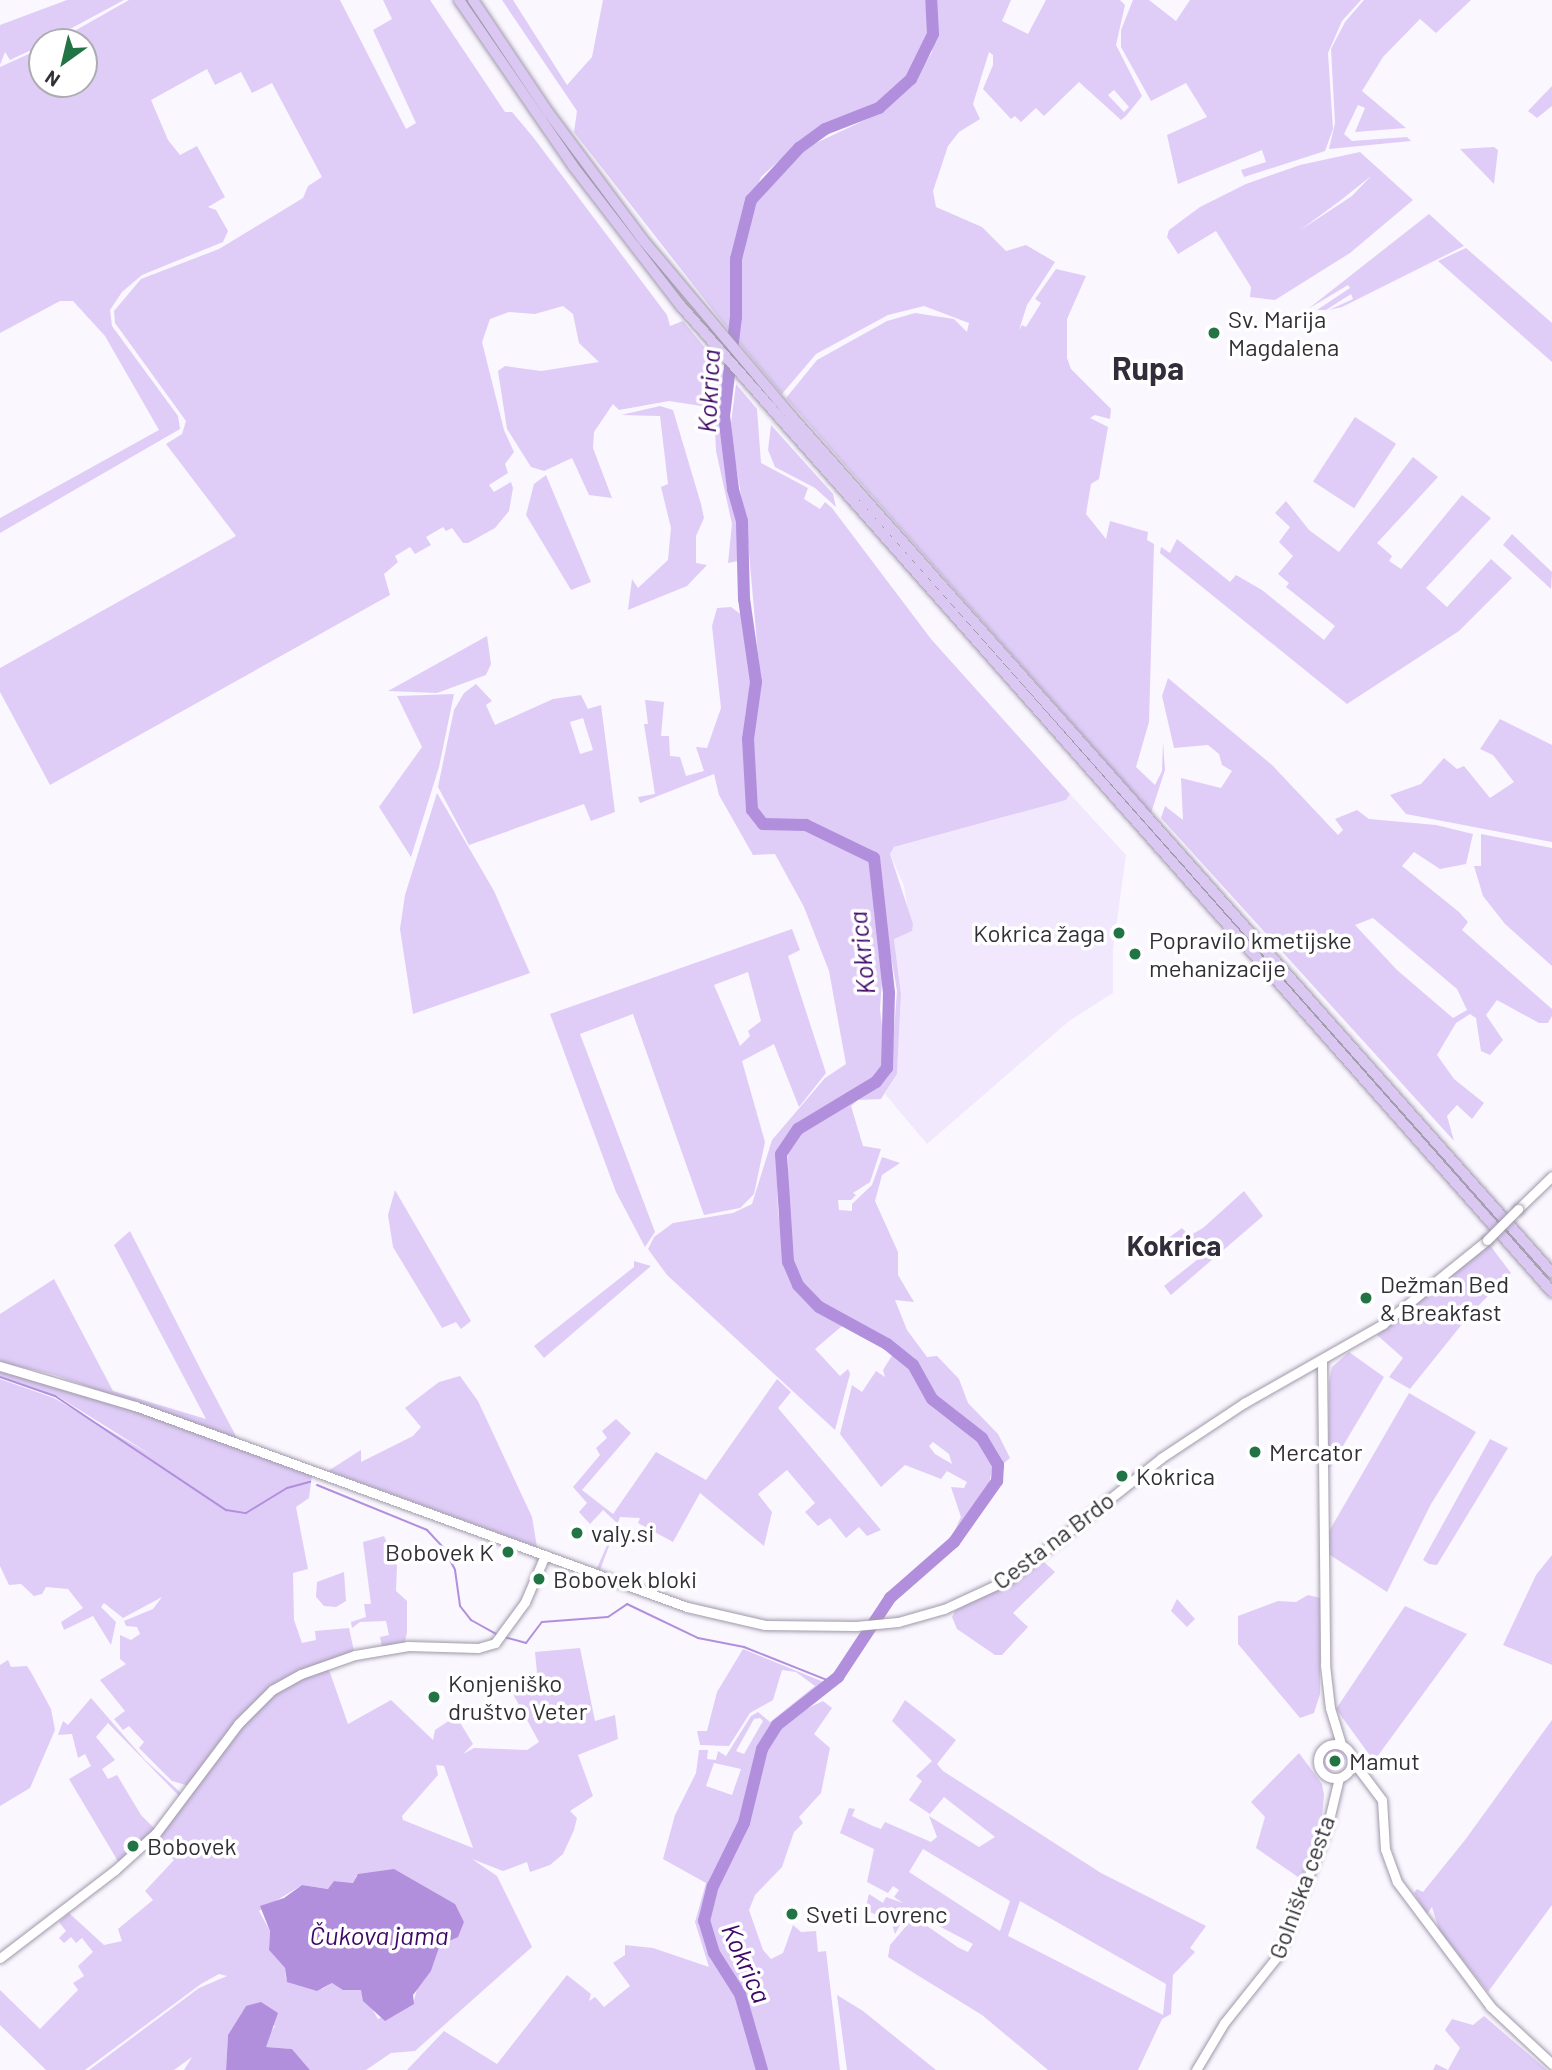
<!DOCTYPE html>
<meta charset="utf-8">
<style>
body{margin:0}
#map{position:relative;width:1552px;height:2070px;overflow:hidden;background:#faf7ff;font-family:Barlow,sans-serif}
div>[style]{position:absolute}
.built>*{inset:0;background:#f1e8fd}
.green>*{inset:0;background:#dfcdf8;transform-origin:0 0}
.round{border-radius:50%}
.water>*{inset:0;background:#b18fdc}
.stream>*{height:2px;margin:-1px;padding:0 1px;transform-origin:1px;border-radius:1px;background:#b18fdc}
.river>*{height:12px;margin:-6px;padding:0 6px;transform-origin:6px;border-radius:6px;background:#b18fdc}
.roads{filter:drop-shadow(0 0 2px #a099a9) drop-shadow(0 0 2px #a099a9)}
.secondary>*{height:9px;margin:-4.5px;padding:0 4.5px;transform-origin:4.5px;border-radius:4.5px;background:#fff}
.secondary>.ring{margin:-4.5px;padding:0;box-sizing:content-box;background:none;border:9px solid #fff;border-radius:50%}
.highway>*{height:10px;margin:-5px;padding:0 5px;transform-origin:5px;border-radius:5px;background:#dac8f3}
.bridges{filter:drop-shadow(0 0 2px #a099a9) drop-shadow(0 0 2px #a099a9)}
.secondary-bridge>*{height:9px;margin:-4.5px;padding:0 4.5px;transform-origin:4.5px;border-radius:4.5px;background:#fff}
.dots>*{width:19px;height:19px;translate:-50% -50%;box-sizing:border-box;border:4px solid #fff;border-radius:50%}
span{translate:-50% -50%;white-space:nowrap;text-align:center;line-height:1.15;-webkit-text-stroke:7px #fff;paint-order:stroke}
.poi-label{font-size:24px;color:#323036}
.left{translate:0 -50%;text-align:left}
.right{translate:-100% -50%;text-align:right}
.street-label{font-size:24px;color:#323036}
.water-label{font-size:26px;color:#3f0867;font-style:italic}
.quarter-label{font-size:28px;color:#332d3b;font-weight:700}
.district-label{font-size:32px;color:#332d3b;font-weight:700}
.north{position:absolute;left:28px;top:28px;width:70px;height:70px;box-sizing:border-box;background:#fff;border:2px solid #adacaf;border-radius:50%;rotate:214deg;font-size:19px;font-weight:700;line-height:28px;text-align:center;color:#323036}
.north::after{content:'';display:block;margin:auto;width:24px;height:32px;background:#237445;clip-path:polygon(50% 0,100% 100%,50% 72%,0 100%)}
</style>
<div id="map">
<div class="built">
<div style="clip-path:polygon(1070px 794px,1126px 855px,1113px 949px,1113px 993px,1069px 1021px,927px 1144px,885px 1094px,897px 1074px,901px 994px,894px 938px,911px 931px,904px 886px,890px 854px,894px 847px,1065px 800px)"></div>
</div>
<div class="green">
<div style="clip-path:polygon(67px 0,124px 0,29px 51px,10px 60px,5px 52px,0 65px,0 25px)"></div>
<div style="clip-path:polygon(129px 0,340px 0,406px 129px,416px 123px,373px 30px,392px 19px,383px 0,430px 0,505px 112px,512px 112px,533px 137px,667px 315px,670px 326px,683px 321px,725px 372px,719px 427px,737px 517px,738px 561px,728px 563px,732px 524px,716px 451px,714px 408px,669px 401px,619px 410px,613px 404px,594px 432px,593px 448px,612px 498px,589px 495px,572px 458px,544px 471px,531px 467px,507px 429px,498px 371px,505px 366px,541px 371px,599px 362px,579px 343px,573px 314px,563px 306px,535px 314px,509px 312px,490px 319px,482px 342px,504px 430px,514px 452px,505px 464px,508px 473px,489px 485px,494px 492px,511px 482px,513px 488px,509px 511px,495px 528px,468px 543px,463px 543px,452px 528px,446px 531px,443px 527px,426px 537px,431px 545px,415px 554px,410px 547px,395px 556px,398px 562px,384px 574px,390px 595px,50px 785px,0 692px,0 668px,236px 536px,166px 444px,182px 434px,186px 421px,115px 323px,114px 311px,141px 279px,219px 249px,303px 198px,308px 186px,322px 177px,272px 83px,252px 93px,241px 72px,215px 85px,207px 69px,151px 100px,168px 140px,180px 155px,197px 146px,225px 197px,208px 207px,216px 210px,228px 231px,223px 242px,142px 275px,122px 292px,110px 310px,112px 326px,178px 416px,180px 429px,0 533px,0 518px,159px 430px,105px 336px,73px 301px,60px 301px,0 333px,0 67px,42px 48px,42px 84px,84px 84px,84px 42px,55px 42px)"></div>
<div style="clip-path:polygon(502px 0,513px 0,567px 85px,592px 57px,603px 0,925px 0,929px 34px,917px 61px,890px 96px,808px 135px,761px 177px,736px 243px,730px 332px,574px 132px,577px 111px)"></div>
<div style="clip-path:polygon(evenodd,936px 0,1011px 0,1002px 21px,1028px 34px,1046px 0,1120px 0,1125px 5px,1116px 45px,1142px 96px,1126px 116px,1121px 120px,1079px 82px,1044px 116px,1036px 108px,1021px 122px,1015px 116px,1011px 119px,983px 89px,993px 65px,993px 55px,989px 52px,973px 104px,980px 119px,959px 132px,948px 146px,933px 191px,936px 207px,982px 227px,1006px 251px,1026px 245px,1055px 262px,1027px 305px,1019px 330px,1022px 325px,1026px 327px,1041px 303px,1035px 299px,1056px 269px,1086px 276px,1067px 319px,1067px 358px,1071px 369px,1111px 409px,1110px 419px,1095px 415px,1090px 418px,1108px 427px,1099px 479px,1091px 484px,1086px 514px,1106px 539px,1110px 521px,1148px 532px,1147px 540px,1154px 544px,1149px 722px,1136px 767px,1155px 785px,1162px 771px,1163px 742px,1165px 770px,1151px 813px,786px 398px,817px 360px,887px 321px,915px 313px,954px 319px,967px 332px,969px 323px,924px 306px,888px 315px,816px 354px,782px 394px,737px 340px,739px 260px,753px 201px,801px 150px,880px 113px,912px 85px,932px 52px,936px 0,1114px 90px,1129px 107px,1124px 112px,1108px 95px,1114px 90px)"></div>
<div style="clip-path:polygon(1133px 0,1149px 0,1176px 21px,1190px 0,1361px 0,1342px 21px,1328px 53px,1333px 129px,1325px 151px,1244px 177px,1241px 170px,1266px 162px,1262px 150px,1178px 184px,1167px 135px,1207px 117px,1186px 83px,1151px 101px,1121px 47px,1121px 30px)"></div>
<div style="clip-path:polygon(1364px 0,1471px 0,1436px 33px,1420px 19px,1383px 57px,1362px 91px,1406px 128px,1355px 132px,1365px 108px,1358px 105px,1344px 134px,1352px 141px,1407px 137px,1411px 141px,1329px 149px,1335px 123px,1331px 49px,1345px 22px)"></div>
<div style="clip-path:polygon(1552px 86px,1552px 106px,1537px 118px,1528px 111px)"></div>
<div style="clip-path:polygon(1494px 147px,1498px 150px,1494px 184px,1460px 149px)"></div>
<div style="clip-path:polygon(evenodd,1360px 152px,1413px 200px,1350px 253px,1275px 300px,1250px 297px,1251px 287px,1216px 231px,1178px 254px,1167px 237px,1169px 230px,1200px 207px,1246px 184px,1300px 165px,1360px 152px,1371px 176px,1352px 196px,1299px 231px,1341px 200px,1371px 176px)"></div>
<div style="clip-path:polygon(1429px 214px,1464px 246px,1342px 307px,1329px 310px,1353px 299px,1351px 294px,1326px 310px,1317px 310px,1350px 288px,1348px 285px,1308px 309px)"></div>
<div style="clip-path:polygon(1466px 248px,1552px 323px,1552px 362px,1438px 261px)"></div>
<div style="clip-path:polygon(736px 384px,757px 409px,761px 463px,808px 488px,804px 499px,820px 509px,825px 502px,832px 508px,931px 639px,1070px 794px,1066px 800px,894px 847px,890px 854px,913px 924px,912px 931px,894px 939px,901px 994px,897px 1074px,881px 1099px,858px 1100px,851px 1106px,863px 1146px,881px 1149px,870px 1182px,853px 1193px,856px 1195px,851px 1200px,838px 1200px,839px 1210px,852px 1211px,852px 1204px,872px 1185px,882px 1157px,900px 1163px,882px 1175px,875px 1201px,898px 1252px,898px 1275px,914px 1302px,895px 1300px,907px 1330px,927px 1357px,937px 1356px,959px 1379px,968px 1403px,998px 1434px,1010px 1458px,1002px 1465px,982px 1436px,933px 1396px,916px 1364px,904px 1353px,873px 1332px,839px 1318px,812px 1297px,797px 1276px,789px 1251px,788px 1150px,809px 1121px,880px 1083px,891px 1071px,897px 991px,873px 852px,808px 822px,764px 822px,755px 810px,752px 727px,760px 678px,747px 530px,730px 431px)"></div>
<div style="clip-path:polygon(660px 406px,673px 410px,701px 504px,704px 518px,696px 536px,696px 563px,707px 565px,687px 586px,628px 610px,632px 579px,638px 588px,668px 560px,671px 528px,661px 487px,668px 484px,660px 416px,621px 415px)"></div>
<div style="left:1355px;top:417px;width:49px;height:77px;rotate:33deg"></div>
<div style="clip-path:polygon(771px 425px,833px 494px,836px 507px,815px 488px,775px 467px,768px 450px)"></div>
<div style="clip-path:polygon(1413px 457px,1438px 477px,1377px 543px,1392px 556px,1389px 561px,1401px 569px,1462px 495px,1491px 518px,1426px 588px,1447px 607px,1491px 559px,1512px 578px,1459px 631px,1347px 704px,1160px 553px,1161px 547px,1170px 553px,1177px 539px,1230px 582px,1236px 575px,1262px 590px,1324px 640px,1335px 626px,1286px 587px,1289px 583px,1278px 574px,1293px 556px,1279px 542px,1290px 527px,1275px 513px,1286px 501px,1309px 530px,1339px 552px)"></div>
<div style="clip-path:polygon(546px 475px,591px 582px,571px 590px,526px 515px,534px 484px)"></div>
<div style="clip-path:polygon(1512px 534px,1552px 572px,1551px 589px,1503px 545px)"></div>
<div style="clip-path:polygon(731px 607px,743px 616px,752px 682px,745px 717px,744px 758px,751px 816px,761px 826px,806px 827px,859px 852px,871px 860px,877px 884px,874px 912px,883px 968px,880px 1009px,886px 1059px,872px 1082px,795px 1126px,776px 1155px,778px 1212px,788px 1272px,817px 1310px,842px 1326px,815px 1349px,840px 1376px,848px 1369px,850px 1374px,835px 1430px,667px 1275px,648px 1249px,654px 1237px,673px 1223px,733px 1213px,752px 1204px,772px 1140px,825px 1078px,846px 1064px,829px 971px,804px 907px,775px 854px,753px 855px,719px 795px,714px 774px,640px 803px,638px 797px,655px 794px,644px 724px,648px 724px,645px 700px,664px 702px,661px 736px,669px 736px,670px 756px,680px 757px,686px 776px,704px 771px,696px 747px,707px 748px,721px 708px,712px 626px,717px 608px)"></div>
<div style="clip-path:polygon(487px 636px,491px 664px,486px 675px,437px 693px,388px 691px)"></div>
<div style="clip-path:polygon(evenodd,1168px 678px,1272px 765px,1338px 835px,1343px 830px,1335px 819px,1357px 810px,1369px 819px,1436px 825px,1473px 834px,1466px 864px,1440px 869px,1414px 852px,1402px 866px,1459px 912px,1468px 922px,1462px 930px,1552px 1009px,1552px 1016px,1548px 1023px,1539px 1023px,1497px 1000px,1486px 1015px,1503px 1040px,1490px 1055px,1481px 1051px,1476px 1018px,1470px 1014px,1456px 1023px,1437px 1055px,1454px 1079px,1484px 1103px,1472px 1119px,1457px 1105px,1447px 1116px,1454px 1141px,1161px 818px,1165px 806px,1183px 820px,1181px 778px,1221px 788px,1232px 771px,1222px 765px,1219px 754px,1208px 745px,1174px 748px,1162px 696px,1168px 678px,1373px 918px,1457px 989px,1467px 1010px,1453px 1018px,1397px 970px,1355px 925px,1373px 918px)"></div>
<div style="clip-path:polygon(evenodd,476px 684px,492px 701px,486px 705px,495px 725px,553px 699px,581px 695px,588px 709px,601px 705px,615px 812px,591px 821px,584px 804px,469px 845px,438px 787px,454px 710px,464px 693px,476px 684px,583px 718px,593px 750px,580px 754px,570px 722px,583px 718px)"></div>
<div style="clip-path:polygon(454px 694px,439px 767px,411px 857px,379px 807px,422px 747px,397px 696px)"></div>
<div style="clip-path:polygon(1500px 719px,1552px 745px,1552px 842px,1406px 814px,1390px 795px,1421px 784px,1444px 758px,1457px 769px,1464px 766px,1490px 798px,1514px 782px,1493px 755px,1480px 749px)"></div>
<div style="clip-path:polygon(437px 793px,494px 891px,530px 973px,413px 1014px,400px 929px,405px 895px)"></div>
<div style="clip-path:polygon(1481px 834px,1552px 848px,1552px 966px,1505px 924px,1483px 896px,1474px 866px,1481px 866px)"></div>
<div style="clip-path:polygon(evenodd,792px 929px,800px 950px,788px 956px,826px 1073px,799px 1107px,774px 1044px,742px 1061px,765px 1142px,754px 1194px,740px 1208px,704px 1215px,633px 1014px,580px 1034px,655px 1232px,645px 1247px,616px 1192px,550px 1014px,792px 929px,748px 972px,761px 1021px,748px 1031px,750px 1036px,740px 1046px,714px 985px,748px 972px)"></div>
<div style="clip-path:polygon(395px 1190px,471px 1321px,461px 1329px,456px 1322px,442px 1328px,393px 1247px,388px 1215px)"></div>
<div style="clip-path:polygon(1244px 1191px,1263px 1216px,1171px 1295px,1164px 1286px,1202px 1256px,1188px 1240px,1172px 1253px,1163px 1242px,1182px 1228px,1189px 1236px,1203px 1228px)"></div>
<div style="clip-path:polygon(130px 1231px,202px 1372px,238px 1440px,55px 1375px,0 1362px,0 1314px,54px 1279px,113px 1391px,206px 1419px,114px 1245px)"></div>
<div style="clip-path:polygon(1489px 1244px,1511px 1273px,1471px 1313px,1410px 1389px,1389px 1377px,1403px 1358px,1377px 1335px)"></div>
<div style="clip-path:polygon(634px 1261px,651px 1266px,544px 1358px,534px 1346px,634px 1267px)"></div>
<div style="clip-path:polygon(1349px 1352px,1384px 1377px,1328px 1471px,1329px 1382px,1332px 1367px)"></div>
<div style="clip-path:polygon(evenodd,893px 1354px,913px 1372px,936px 1405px,973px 1435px,994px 1461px,988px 1488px,953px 1534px,961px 1517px,951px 1487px,964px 1488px,967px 1482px,947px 1471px,941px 1479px,905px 1465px,881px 1487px,840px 1434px,852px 1385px,862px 1392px,876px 1371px,885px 1377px,883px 1370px,893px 1354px,933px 1442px,949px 1454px,952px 1464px,935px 1454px,929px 1446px,933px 1442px)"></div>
<div style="clip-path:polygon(0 1370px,112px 1402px,312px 1475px,309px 1498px,296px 1507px,308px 1569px,293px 1573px,294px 1620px,302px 1643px,316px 1640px,315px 1631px,349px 1628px,354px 1651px,282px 1681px,189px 1786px,172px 1781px,139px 1748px,144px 1742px,129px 1726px,123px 1730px,114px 1719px,125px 1711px,100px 1680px,126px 1664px,120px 1659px,120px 1635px,131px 1640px,140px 1634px,137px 1627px,126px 1626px,124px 1621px,153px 1609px,162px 1597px,123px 1618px,104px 1603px,101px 1607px,116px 1622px,111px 1645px,93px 1616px,64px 1630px,61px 1622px,83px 1608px,68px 1589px,46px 1587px,42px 1594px,34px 1596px,21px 1584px,9px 1585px,0 1566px,0 1379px,54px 1398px,153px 1456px,59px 1397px,0 1376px)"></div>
<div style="clip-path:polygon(460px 1376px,478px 1401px,532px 1517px,537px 1547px,328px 1471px,361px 1450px,361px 1462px,413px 1436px,421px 1427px,405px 1408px,439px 1382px)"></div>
<div style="clip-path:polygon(777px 1379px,791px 1392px,778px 1408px,881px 1530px,867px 1536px,859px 1527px,846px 1538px,830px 1518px,818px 1526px,805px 1512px,815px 1503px,787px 1470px,758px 1494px,772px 1512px,764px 1546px,700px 1493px,673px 1542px,638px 1523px,640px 1518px,620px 1517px,600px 1570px,597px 1568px,617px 1523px,603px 1510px,590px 1524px,579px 1512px,587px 1503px,573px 1487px,600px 1455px,596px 1448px,607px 1438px,602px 1431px,616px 1419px,631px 1433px,582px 1490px,613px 1514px,656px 1452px,706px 1480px)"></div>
<div style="clip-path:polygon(1409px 1393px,1476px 1432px,1431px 1504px,1387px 1592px,1327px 1553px,1328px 1533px)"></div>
<div style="clip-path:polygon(1490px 1439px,1508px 1448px,1437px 1565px,1429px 1564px,1423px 1560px)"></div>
<div style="clip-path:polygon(384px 1536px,397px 1566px,396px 1591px,407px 1601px,407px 1632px,405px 1642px,382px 1647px,380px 1637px,389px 1635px,386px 1621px,360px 1622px,352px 1628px,351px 1622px,366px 1617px,364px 1604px,371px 1604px,363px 1542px)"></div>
<div style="clip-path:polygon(1552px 1555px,1552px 1665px,1503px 1645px,1536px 1575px)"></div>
<div style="clip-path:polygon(1043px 1561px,1055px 1572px,1013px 1613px,1028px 1627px,1002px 1655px,995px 1655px,957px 1629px,952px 1617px,955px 1611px)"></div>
<div style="clip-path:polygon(344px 1572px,346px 1601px,336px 1607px,324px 1606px,316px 1597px,317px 1582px)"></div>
<div style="clip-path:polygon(1308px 1595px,1320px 1598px,1320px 1694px,1314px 1713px,1300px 1718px,1238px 1644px,1238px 1616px,1278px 1601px,1296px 1602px)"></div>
<div style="clip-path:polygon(1177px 1599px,1195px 1619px,1187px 1627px,1171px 1611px)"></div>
<div style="clip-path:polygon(1405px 1606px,1467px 1634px,1374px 1761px,1336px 1709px)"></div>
<div style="clip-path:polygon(evenodd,580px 1648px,595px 1721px,615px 1715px,618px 1739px,578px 1755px,593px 1796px,570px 1811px,577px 1818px,574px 1830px,563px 1854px,550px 1865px,530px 1872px,527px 1862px,503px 1871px,472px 1859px,497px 1876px,532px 1947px,415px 2051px,391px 2053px,366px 2070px,310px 2070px,292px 2049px,266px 2047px,266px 2039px,275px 2026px,246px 2006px,228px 2035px,226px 2070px,184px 2070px,192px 2057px,174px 2070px,89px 2070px,199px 1988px,227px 1976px,219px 1974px,201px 1984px,85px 2070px,46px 2070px,0 2025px,0 1990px,40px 2029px,78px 1990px,73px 1983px,84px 1976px,78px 1966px,93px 1952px,82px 1938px,76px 1943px,71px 1937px,64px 1943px,59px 1938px,66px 1931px,59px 1922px,69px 1913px,104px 1945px,122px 1941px,118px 1929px,153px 1900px,145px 1891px,174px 1860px,153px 1841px,241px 1726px,273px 1693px,328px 1667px,348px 1724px,391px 1700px,433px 1740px,435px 1730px,456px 1716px,473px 1744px,463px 1754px,474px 1748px,527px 1750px,539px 1742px,513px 1694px,538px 1683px,535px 1652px,580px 1648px,436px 1765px,444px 1766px,473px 1848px,403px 1820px,402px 1816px,438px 1775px,436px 1765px,580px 1648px,356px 1876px,404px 1877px,454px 1904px,464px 1922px,451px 1940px,440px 1945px,431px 1971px,418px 1985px,414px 2000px,378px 2019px,361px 1990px,332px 1983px,322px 1989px,286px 1979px,285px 1968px,269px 1950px,270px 1931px,259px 1911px,302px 1885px,329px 1889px,334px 1881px,354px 1883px,356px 1876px)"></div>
<div style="clip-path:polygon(evenodd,743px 1649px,826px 1683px,781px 1718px,763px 1741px,746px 1809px,703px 1908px,708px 1947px,742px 2003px,760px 2070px,407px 2070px,444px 2031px,497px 2064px,567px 1975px,591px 1994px,589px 2001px,595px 1997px,604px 2007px,630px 1986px,613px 1963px,625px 1955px,625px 1945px,653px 1948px,709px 1967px,695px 1922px,706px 1883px,663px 1859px,675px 1815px,696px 1773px,699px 1750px,708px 1750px,707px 1759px,716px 1760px,718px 1751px,726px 1756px,751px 1716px,758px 1712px,770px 1722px,815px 1686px,796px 1672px,782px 1670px,773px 1700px,750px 1713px,729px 1746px,700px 1745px,697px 1731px,707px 1731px,717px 1692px,743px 1649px,760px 1718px,763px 1721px,744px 1754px,736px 1751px,754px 1719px,760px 1718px,743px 1649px,714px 1763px,741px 1769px,732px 1795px,706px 1786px,714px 1763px)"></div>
<div style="clip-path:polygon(8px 1660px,11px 1667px,27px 1666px,32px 1674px,51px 1709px,55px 1730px,30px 1788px,0 1806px,0 1665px)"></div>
<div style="clip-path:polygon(91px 1698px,145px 1760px,181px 1793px,181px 1798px,108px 1723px,96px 1737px,115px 1760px,102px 1769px,108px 1779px,117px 1775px,141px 1815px,155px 1829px,119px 1863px,69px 1779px,91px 1766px,85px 1754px,78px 1758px,72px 1734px,58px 1735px,63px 1721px,68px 1725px)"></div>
<div style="clip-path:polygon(evenodd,905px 1700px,956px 1740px,937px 1764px,943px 1771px,1101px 1873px,1206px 1926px,1190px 1948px,1195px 1952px,1173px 1975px,1171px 2014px,1162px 2019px,1138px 2070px,1048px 2070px,982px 2015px,888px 1957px,890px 1945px,914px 1917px,959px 1948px,968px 1952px,973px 1944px,914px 1913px,905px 1916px,895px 1934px,891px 1921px,865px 1910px,869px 1894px,883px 1903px,886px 1897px,903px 1903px,894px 1897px,899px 1890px,893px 1886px,888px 1893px,867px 1882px,874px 1849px,840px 1833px,849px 1808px,855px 1809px,852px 1816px,873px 1826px,881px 1829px,885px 1822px,931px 1842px,937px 1837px,929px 1816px,979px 1847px,995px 1837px,944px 1797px,930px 1814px,909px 1800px,922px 1781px,916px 1776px,932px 1761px,892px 1721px,905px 1700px,923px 1849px,1010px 1901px,1000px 1931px,909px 1872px,923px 1849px,905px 1700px,1020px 1901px,1166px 1984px,1163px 2015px,1008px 1936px,1020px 1901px)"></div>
<div style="clip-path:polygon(823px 1701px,832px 1708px,814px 1734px,830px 1748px,821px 1793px,799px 1817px,803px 1823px,794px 1832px,782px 1867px,755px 1895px,749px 1910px,763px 1950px,771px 1959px,783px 1953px,793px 1925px,801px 1932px,816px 1931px,818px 1952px,826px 1951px,840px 2070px,765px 2070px,757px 2058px,742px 1994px,709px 1936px,707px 1914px,717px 1883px,747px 1825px,759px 1768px,771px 1737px,791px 1716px)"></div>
<div style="clip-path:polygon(1552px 1720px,1552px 1905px,1488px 1992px,1439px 1930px,1432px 1907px,1427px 1914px,1414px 1893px,1417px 1889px,1423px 1892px,1465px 1840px)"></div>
<div class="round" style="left:1323px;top:1749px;width:22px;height:22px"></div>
<div style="clip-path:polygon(1299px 1753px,1322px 1784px,1324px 1795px,1321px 1829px,1301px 1879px,1256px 1848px,1265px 1817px,1251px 1802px)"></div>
<div style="clip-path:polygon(837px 1995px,863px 2011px,936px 2070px,847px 2070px)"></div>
<div style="clip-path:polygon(1484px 2016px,1547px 2070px,1433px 2070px,1436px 2064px,1448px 2070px,1460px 2048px,1445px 2030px,1452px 2019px,1473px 2025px)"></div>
</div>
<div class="water">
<div style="clip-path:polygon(394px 1869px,455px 1904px,464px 1922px,458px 1937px,440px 1945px,431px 1971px,413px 1995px,414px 2004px,385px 2021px,363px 2001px,361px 1990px,343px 1990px,332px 1983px,317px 1991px,287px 1982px,285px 1968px,269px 1950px,270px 1931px,260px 1906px,284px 1898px,302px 1885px,328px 1889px,334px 1881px,353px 1883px,358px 1874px)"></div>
<div style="clip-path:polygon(261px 2002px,278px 2013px,266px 2047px,292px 2049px,310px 2070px,226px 2070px,228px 2035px,246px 2006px)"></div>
</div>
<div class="stream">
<div style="left:0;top:1377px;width:58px;rotate:19.1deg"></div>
<div style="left:55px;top:1396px;width:206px;rotate:33.7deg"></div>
<div style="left:226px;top:1510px;width:20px;rotate:9deg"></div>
<div style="left:246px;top:1513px;width:48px;rotate:-31.4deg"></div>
<div style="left:287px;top:1488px;width:24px;rotate:-15deg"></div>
<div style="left:317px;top:1485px;width:119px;rotate:22.2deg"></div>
<div style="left:427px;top:1530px;width:23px;rotate:47deg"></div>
<div style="left:443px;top:1547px;width:26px;rotate:62deg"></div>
<div style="left:455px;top:1570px;width:36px;rotate:82deg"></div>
<div style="left:460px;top:1606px;width:18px;rotate:52deg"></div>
<div style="left:471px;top:1620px;width:29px;rotate:29deg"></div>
<div style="left:504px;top:1637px;width:23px;rotate:15deg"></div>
<div style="left:526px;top:1643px;width:26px;rotate:-53deg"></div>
<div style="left:542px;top:1622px;width:66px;rotate:-4.3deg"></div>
<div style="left:608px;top:1617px;width:23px;rotate:-34deg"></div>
<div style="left:627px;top:1604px;width:79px;rotate:25.6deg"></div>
<div style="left:698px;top:1638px;width:47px;rotate:11.1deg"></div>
<div style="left:744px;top:1647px;width:95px;rotate:21.7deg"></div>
</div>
<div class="river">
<div style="left:762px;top:2070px;width:79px;rotate:-106.1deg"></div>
<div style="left:740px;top:1994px;width:49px;rotate:-122.4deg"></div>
<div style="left:714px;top:1953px;width:34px;rotate:-107deg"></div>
<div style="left:704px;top:1921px;width:36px;rotate:-76deg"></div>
<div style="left:713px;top:1886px;width:70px;rotate:-63.8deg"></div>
<div style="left:744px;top:1823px;width:76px;rotate:-76.3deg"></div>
<div style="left:762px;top:1749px;width:28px;rotate:-58deg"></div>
<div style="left:777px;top:1725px;width:78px;rotate:-38.2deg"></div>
<div style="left:838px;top:1677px;width:95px;rotate:-56.6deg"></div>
<div style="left:890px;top:1598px;width:85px;rotate:-41.2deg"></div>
<div style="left:954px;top:1542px;width:75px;rotate:-54.8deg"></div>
<div style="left:997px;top:1481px;width:16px;rotate:-86deg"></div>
<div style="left:998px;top:1465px;width:31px;rotate:-121deg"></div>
<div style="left:982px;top:1438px;width:63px;rotate:-142deg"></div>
<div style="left:932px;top:1399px;width:39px;rotate:-119deg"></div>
<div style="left:913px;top:1365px;width:33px;rotate:-141deg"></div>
<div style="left:887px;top:1344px;width:77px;rotate:-151.4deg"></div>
<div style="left:819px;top:1307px;width:30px;rotate:-134deg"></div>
<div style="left:798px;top:1285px;width:25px;rotate:-113deg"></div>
<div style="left:788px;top:1262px;width:108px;rotate:-93.7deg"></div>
<div style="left:781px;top:1154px;width:30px;rotate:-56deg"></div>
<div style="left:798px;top:1129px;width:91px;rotate:-31.1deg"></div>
<div style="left:876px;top:1082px;width:18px;rotate:-52deg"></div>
<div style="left:887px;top:1068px;width:75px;rotate:-88.5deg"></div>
<div style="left:889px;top:993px;width:136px;rotate:-96.3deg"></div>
<div style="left:874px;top:858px;width:76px;rotate:-154.1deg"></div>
<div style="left:806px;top:825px;width:43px;rotate:-178.7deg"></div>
<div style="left:763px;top:824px;width:18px;rotate:-128deg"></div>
<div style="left:752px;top:810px;width:71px;rotate:-93.2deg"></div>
<div style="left:748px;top:739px;width:58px;rotate:-82deg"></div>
<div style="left:756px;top:682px;width:84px;rotate:-98.2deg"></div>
<div style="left:744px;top:599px;width:78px;rotate:-91.5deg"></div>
<div style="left:742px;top:521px;width:33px;rotate:-106deg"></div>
<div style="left:733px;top:489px;width:74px;rotate:-97deg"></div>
<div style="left:724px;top:416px;width:100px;rotate:-83.1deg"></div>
<div style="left:736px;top:317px;width:58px;rotate:-90deg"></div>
<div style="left:736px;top:259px;width:61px;rotate:-75.7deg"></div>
<div style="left:751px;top:200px;width:71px;rotate:-47.3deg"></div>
<div style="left:799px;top:148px;width:32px;rotate:-36deg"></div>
<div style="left:825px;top:129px;width:58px;rotate:-21.3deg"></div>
<div style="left:879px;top:108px;width:43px;rotate:-42.2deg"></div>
<div style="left:911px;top:79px;width:50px;rotate:-63.9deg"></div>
<div style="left:933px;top:34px;width:34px;rotate:-93deg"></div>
</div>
<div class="roads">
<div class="secondary">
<div style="left:1518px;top:1209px;width:47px;rotate:-44.1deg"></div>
<div style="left:1322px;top:1360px;width:305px;rotate:89.4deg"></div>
<div style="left:1325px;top:1665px;width:43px;rotate:83.4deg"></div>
<div style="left:1330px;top:1708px;width:38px;rotate:73deg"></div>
<div style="left:0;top:1366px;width:141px;rotate:16.5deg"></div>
<div style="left:135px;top:1406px;width:587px;rotate:20.01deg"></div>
<div style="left:687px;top:1607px;width:80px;rotate:13deg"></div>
<div style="left:765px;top:1625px;width:91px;rotate:0.6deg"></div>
<div style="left:856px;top:1626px;width:42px;rotate:-5.4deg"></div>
<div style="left:898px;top:1622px;width:48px;rotate:-15.8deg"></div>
<div style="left:944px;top:1609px;width:72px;rotate:-24.8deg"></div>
<div style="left:1009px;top:1579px;width:194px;rotate:-38.5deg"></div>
<div style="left:1161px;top:1458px;width:100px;rotate:-33.5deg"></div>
<div style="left:1244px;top:1403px;width:160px;rotate:-29.6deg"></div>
<div style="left:1383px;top:1324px;width:134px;rotate:-38.9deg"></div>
<div class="ring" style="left:1318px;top:1744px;width:25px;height:25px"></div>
<div style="left:1352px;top:1760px;width:50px;rotate:53.1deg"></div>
<div style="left:1382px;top:1800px;width:49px;rotate:86.5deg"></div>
<div style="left:1385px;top:1849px;width:35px;rotate:70deg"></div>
<div style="left:1397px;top:1882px;width:155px;rotate:53.1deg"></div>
<div style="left:1490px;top:2006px;width:85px;rotate:43.1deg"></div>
<div style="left:0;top:1958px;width:145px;rotate:-37.4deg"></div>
<div style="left:115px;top:1870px;width:55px;rotate:-42.1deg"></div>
<div style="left:156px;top:1833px;width:136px;rotate:-53deg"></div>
<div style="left:238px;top:1724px;width:48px;rotate:-45deg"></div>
<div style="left:272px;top:1690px;width:33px;rotate:-29deg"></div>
<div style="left:301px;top:1674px;width:57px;rotate:-19.4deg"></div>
<div style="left:355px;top:1655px;width:54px;rotate:-9.6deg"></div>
<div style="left:408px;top:1646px;width:70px;rotate:1.6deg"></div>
<div style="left:478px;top:1648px;width:18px;rotate:-16deg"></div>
<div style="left:495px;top:1643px;width:51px;rotate:-53.8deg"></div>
<div style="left:525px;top:1602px;width:51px;rotate:-66.9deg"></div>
<div style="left:1196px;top:2070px;width:55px;rotate:-59.2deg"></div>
<div style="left:1224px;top:2023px;width:88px;rotate:-51.4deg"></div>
<div style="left:1279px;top:1954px;width:139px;rotate:-69.3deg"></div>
<div style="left:1328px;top:1824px;width:47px;rotate:-76.6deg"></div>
</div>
<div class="highway">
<div style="left:459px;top:0;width:201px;rotate:55.5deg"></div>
<div style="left:573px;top:166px;width:177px;rotate:52.4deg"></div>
<div style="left:681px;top:306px;width:1316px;rotate:48.54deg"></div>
<div style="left:473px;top:0;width:135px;rotate:56.2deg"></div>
<div style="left:548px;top:112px;width:159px;rotate:53.4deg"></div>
<div style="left:643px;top:240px;width:233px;rotate:49.9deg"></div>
<div style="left:793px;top:418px;width:1143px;rotate:48.4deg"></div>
</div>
</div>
<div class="bridges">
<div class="secondary-bridge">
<div style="left:1487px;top:1240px;width:44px;rotate:-45deg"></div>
</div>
</div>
<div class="dots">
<div style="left:1214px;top:333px;background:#237445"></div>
<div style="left:1119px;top:933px;background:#237445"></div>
<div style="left:1135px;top:954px;background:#237445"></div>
<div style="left:1366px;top:1298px;background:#237445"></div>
<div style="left:1255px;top:1452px;background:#237445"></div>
<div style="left:1122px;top:1476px;background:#237445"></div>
<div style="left:577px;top:1533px;background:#237445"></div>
<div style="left:508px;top:1552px;background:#237445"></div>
<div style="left:539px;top:1579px;background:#237445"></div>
<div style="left:434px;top:1697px;background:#237445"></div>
<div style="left:1335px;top:1761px;background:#237445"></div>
<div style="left:133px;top:1846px;background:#237445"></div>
<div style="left:792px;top:1914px;background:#237445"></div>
</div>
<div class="poi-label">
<span class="left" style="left:1228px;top:333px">Sv. Marija<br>Magdalena</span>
<span class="right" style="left:1105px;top:933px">Kokrica žaga</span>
<span class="left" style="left:1149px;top:954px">Popravilo kmetijske<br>mehanizacije</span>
<span class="left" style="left:1380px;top:1298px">Dežman Bed<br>&amp; Breakfast</span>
<span class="left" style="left:1269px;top:1452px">Mercator</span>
<span class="left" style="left:1136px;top:1476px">Kokrica</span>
<span class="left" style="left:591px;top:1533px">valy.si</span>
<span class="right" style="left:494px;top:1552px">Bobovek K</span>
<span class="left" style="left:553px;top:1579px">Bobovek bloki</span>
<span class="left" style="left:448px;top:1697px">Konjeniško<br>društvo Veter</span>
<span class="left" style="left:1349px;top:1761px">Mamut</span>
<span class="left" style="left:147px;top:1846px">Bobovek</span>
<span class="left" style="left:806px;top:1914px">Sveti Lovrenc</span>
</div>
<div class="street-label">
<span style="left:1053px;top:1540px;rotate:-37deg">Cesta na Brdo</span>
<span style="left:1301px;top:1887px;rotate:-70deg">Golniška cesta</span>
</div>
<div class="water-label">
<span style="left:708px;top:391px;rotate:-87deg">Kokrica</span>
<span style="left:861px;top:953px;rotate:-96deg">Kokrica</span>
<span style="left:379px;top:1935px">Čukova jama</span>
<span style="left:747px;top:1963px;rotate:66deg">Kokrica</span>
</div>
<div class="quarter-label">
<span style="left:1174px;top:1245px">Kokrica</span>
</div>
<div class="district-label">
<span style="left:1148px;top:367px">Rupa</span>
</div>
<div class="north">N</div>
</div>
